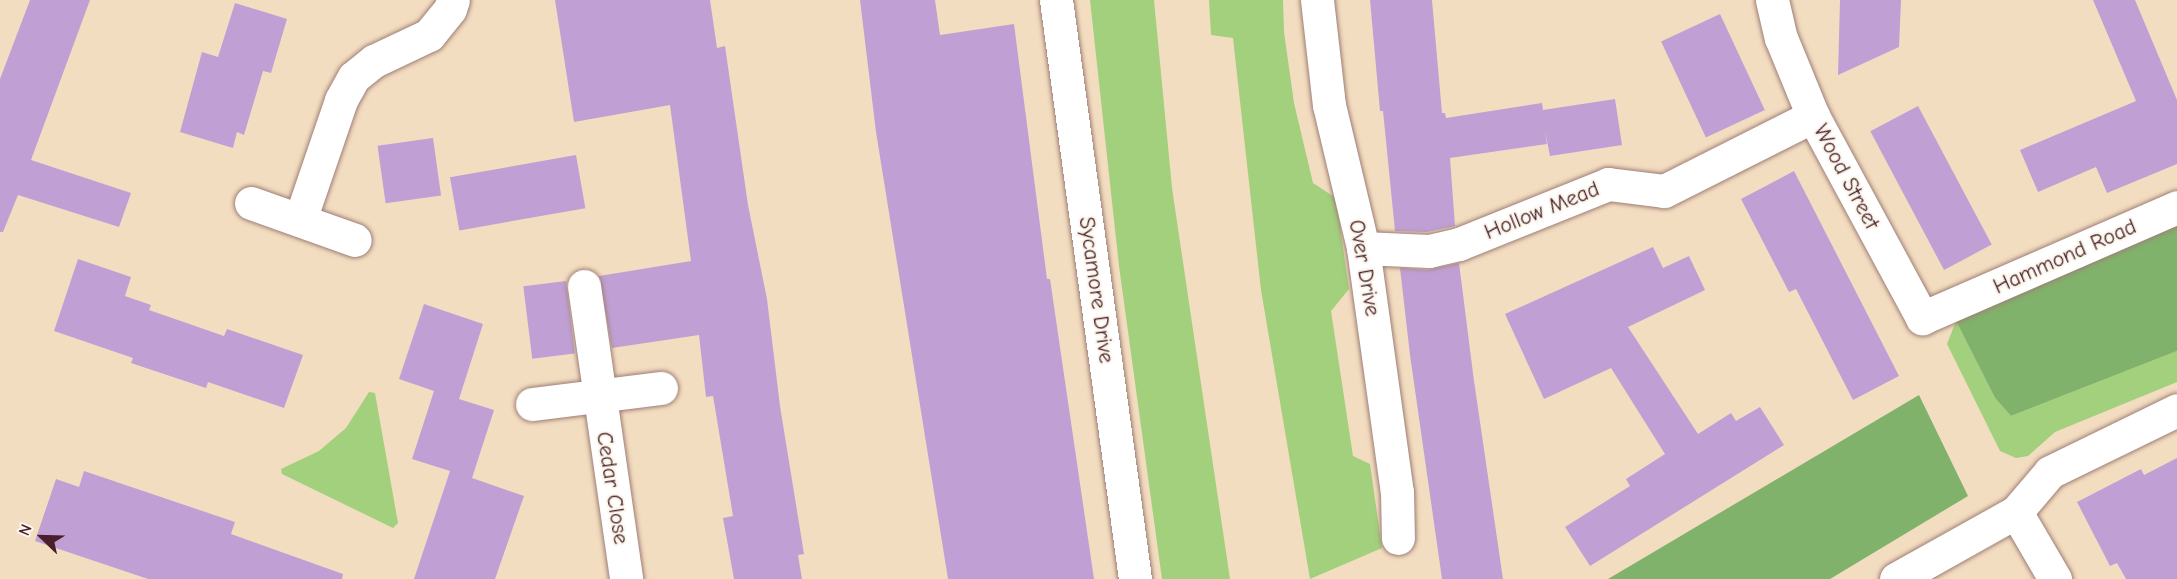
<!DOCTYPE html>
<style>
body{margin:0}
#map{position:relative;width:2177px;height:579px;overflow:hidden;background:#f3ddc0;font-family:"Comic Neue",sans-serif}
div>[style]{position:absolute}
.green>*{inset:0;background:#a2d07d}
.forest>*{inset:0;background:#81b26c}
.building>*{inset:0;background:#c0a0d4;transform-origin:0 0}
.roads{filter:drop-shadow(0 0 2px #9e7e76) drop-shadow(0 0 2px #9e7e76)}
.minor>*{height:33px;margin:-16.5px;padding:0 16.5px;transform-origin:16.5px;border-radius:16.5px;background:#fff}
span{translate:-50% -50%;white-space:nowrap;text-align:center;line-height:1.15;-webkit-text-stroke:4.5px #fbf7ec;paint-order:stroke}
.street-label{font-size:22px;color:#4a1f2b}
.north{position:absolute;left:12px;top:507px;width:60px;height:60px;-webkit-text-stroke:4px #fbf7ec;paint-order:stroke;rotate:293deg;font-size:16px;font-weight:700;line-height:24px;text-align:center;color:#4a1f2b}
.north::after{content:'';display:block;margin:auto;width:21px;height:27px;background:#4a1f2b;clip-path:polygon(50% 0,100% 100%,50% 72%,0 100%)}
</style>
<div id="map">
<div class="green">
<div style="clip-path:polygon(1090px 0,1154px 0,1172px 188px,1230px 579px,1162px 579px,1119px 266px)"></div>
<div style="clip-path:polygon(1209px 0,1283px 0,1284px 32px,1294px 103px,1313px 183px,1336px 198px,1349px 289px,1331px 311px,1353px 456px,1370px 464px,1382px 548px,1310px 579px,1261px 290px,1233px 38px,1211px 35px)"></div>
<div style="clip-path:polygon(1956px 321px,1995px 398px,2011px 416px,2177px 351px,2177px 382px,2055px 432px,2028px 456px,2016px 458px,2000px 451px,1947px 344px)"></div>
<div style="clip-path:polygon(369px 392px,375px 393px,398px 523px,393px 528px,282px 474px,281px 469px,319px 451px,346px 428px)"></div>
</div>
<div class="forest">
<div style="clip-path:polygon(2177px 222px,2177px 351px,2011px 416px,1995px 398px,1956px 321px)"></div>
<div style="clip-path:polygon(1919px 395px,1968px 496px,1830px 579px,1608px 579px)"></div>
</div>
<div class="building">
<div style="clip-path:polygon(30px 0,90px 0,31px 160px,131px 193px,119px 227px,18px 195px,3px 232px,0 232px,0 79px)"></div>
<div style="clip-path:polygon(555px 0,710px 0,717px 48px,725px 46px,748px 205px,767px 299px,780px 406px,804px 554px,798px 555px,802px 579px,734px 579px,723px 518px,733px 516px,713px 396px,706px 397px,699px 335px,612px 348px,599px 276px,691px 261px,670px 105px,574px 122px)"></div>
<div style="clip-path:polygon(860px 0,935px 0,940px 35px,1014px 24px,1047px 279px,1050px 279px,1094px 579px,948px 579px,876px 132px)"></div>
<div style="clip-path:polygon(1370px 0,1432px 0,1442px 113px,1445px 113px,1446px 118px,1542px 103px,1543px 110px,1615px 99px,1622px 145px,1550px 156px,1545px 131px,1547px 144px,1450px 158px,1455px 226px,1427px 232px,1395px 231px,1383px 111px,1380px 111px)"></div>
<div style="clip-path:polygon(1840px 0,1901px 0,1899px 47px,1838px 75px)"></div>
<div style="clip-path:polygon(2093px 0,2135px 0,2177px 100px,2177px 164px,2107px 193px,2096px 167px,2038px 192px,2020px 150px,2136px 101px)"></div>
<div style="clip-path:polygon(235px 3px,287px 19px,271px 73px,263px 71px,244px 135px,237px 132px,233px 148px,180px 132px,202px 52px,218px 57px)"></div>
<div style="left:1720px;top:14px;width:106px;height:65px;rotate:65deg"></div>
<div style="left:1918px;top:106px;width:157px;height:54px;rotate:62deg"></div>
<div style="left:433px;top:138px;width:58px;height:56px;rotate:82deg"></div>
<div style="left:576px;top:155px;width:54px;height:128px;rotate:80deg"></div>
<div style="clip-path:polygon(1794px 171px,1899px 376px,1853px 400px,1796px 289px,1789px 292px,1741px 199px)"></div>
<div style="clip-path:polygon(1653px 247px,1663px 268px,1689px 256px,1705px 290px,1628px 327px,1698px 434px,1731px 413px,1736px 421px,1760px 407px,1784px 445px,1590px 566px,1565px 527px,1630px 486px,1626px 479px,1665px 454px,1611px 368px,1544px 399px,1505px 314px)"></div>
<div style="clip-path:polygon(78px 259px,131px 277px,125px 296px,151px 305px,149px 310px,224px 336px,227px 329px,303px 355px,284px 408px,208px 382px,206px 388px,131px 363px,133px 358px,54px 331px)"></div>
<div style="clip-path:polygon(1459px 263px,1474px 381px,1503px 579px,1442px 579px,1410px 355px,1400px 268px,1428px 270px)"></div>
<div style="left:566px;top:281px;width:73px;height:43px;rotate:83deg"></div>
<div style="clip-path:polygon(424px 304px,483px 324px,459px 399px,494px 410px,472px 478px,524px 496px,495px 579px,414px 579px,450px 471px,412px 459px,434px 391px,399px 379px)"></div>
<div style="clip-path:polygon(2177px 458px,2177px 579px,2126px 579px,2117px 563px,2110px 566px,2077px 502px,2141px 469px,2144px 475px)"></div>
<div style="clip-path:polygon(84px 471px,235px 522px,231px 534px,343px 574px,342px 579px,148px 579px,35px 541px,56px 479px,79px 487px)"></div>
</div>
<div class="roads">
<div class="minor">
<div style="left:1056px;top:0;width:584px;rotate:82.23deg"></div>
<div style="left:1317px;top:0;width:106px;rotate:83.5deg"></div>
<div style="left:1329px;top:105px;width:147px;rotate:76.6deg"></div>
<div style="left:1363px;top:248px;width:246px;rotate:82.1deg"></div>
<div style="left:1397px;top:492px;width:46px;rotate:88.8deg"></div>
<div style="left:1772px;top:0;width:39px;rotate:77deg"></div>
<div style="left:1781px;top:38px;width:84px;rotate:67.7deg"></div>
<div style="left:1813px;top:116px;width:230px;rotate:61.6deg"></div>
<div style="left:1922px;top:318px;width:278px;rotate:-23.5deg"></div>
<div style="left:251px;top:203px;width:110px;rotate:19.6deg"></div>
<div style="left:300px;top:220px;width:127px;rotate:-71.1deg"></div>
<div style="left:341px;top:100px;width:26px;rotate:-61deg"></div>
<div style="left:354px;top:77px;width:26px;rotate:-39deg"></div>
<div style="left:374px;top:61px;width:61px;rotate:-25.3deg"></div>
<div style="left:429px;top:35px;width:33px;rotate:-51deg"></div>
<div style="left:450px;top:9px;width:9px;rotate:-72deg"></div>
<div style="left:1363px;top:248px;width:66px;rotate:2.6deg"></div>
<div style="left:1429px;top:251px;width:31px;rotate:-13deg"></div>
<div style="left:1459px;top:244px;width:161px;rotate:-21.9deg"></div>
<div style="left:1608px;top:184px;width:56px;rotate:7.1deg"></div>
<div style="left:1664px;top:191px;width:167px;rotate:-26.7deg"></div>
<div style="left:584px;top:286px;width:296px;rotate:81.8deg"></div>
<div style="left:532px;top:404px;width:130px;rotate:-7.1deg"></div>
<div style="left:2016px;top:512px;width:78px;rotate:59.8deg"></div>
<div style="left:1896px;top:579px;width:137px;rotate:-29.2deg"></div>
<div style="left:2016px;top:512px;width:52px;rotate:-49.6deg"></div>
<div style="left:2050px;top:472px;width:141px;rotate:-26deg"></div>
</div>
</div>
<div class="street-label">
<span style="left:1846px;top:177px;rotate:62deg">Wood Street</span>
<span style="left:1542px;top:211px;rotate:-22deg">Hollow Mead</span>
<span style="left:2065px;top:257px;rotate:-24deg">Hammond Road</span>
<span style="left:1364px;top:268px;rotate:80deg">Over Drive</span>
<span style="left:1096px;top:290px;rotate:82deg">Sycamore Drive</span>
<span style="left:612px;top:488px;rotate:81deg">Cedar Close</span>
</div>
<div class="north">N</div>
</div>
